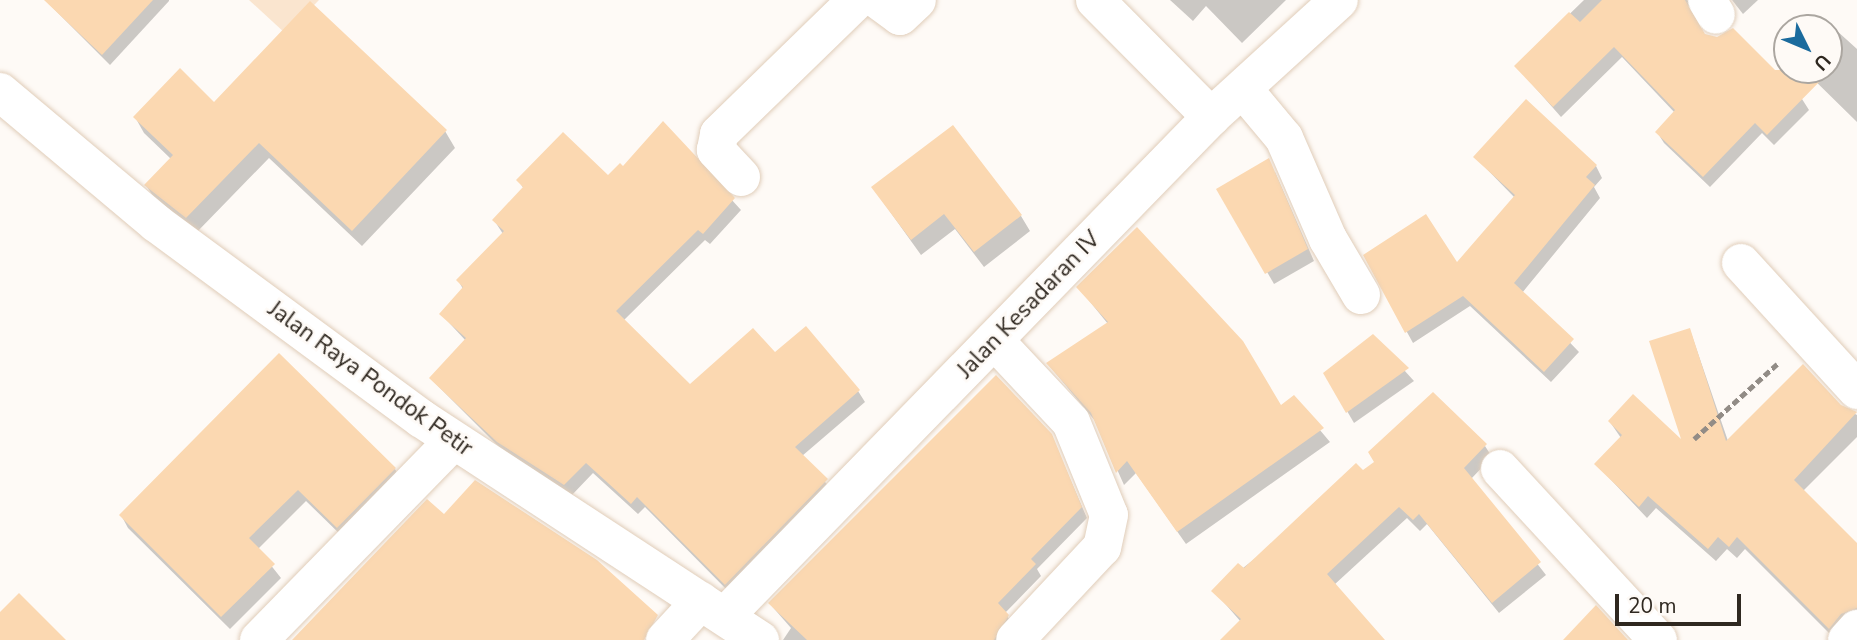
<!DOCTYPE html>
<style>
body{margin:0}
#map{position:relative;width:1857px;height:640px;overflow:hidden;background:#fefaf6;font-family:"Nunito Sans",sans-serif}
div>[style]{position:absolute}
.green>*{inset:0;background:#fae5cf}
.shadow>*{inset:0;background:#0003}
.building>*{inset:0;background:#fbd8b1}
.path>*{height:4.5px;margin-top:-2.25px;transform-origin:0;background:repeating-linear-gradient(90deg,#928c86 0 7px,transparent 0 10.5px)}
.roads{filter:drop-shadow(0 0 2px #e0cdb9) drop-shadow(0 0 2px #e0cdb9)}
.minor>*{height:38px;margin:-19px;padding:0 19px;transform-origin:19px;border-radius:19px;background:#fff}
.major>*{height:38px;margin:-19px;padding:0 19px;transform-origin:19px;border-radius:19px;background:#fff}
span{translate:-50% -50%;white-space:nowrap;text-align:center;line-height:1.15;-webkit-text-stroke:5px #fefaf6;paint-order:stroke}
.street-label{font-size:23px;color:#2f2820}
.north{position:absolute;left:1773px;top:14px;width:70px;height:70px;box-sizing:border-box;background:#fefaf6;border:2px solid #aba6a0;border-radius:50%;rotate:133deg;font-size:19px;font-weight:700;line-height:28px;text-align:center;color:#2f2820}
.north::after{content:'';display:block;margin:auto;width:24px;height:32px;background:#1b6b9d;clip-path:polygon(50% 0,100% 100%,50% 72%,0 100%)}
.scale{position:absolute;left:1615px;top:594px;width:126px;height:32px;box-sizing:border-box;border:4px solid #2f2820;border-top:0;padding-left:9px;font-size:21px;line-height:24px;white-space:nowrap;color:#2f2820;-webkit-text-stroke:5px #fefaf6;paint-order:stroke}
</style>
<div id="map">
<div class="green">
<div style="clip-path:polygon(249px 0,319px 0,286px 34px)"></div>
</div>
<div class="shadow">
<div style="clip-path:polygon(45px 0,169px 0,169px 1px,110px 65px)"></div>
<div style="clip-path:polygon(1170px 0,1286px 0,1242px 43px,1206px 6px,1193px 21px)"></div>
<div style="clip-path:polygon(1584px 0,1698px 0,1691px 13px,1704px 35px,1802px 99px,1809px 110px,1774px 145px,1762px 133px,1710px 187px,1664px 143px,1657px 132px,1675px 113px,1622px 57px,1561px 117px,1516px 66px)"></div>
<div style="clip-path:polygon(1732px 0,1758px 0,1743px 14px)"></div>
<div style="clip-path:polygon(1836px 30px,1857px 49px,1857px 122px,1804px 70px,1829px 70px,1829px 38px)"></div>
<div style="clip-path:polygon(214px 105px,445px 131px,455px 148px,362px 246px,269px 158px,196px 233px,156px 201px,146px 185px,171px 159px,144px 133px,135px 117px)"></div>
<div style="clip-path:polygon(663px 124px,741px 210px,710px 244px,705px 240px,623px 321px,689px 386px,775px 354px,858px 391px,865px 402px,802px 456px,833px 491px,732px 595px,645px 507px,638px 514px,593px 473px,571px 496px,505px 453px,431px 379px,466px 341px,441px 314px,463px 289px,458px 280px,503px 234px,494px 220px,524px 189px,518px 180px,608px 178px,623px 169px)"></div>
<div style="clip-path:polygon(1475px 157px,1596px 166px,1602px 178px,1594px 187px,1600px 198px,1522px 293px,1579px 352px,1551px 382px,1470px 306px,1413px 343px,1365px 256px,1457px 265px,1515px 198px)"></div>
<div style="clip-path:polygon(1275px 172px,1314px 261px,1274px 284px,1219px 189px)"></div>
<div style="clip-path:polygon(873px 188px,1021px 216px,1030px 231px,984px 267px,955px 229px,921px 255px)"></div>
<div style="clip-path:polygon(1078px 287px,1281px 408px,1293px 398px,1330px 442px,1186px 544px,1136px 473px,1124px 485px,1096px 422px,1048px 364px,1108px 324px)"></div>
<div style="clip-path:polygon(1690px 330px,1728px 441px,1840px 406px,1857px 415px,1857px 437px,1803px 491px,1857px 546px,1857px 621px,1836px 640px,1745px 549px,1737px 558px,1727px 549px,1716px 561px,1656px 508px,1647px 518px,1597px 465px,1621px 438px,1610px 422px,1685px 445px)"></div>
<div style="clip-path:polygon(1373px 336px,1414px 381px,1354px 423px,1325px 373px)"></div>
<div style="clip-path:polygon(1051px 435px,1087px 518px,1037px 569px,1041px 576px,1005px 613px,1014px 627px,1006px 640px,783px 640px,791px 628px,770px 604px)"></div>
<div style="clip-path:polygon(1485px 446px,1492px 457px,1471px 479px,1546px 575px,1499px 613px,1427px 524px,1420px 531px,1407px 518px,1334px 585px,1383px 640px,1223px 640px,1241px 622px,1214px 591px,1363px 473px)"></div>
<div style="clip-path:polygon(395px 469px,402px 482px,346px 540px,306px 501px,258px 549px,281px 578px,230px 629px,128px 528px,121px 515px)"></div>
</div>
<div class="building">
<div style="clip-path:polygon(44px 0,153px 0,102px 55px)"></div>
<div style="clip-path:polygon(1602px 0,1685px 0,1705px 34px,1717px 37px,1733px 28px,1775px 70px,1831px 70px,1767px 135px,1755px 123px,1703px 177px,1655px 132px,1675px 110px,1614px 47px,1553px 107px,1514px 66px,1569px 12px,1580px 22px)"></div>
<div style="clip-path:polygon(310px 1px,447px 130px,352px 231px,259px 143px,186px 218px,144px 185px,173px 155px,133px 117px,180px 68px,214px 102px)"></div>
<div style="clip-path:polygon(1526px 99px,1597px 165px,1586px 177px,1595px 185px,1514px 283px,1574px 339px,1544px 372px,1463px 296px,1405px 333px,1363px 255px,1426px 214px,1457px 262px,1515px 195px,1473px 157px)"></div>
<div style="clip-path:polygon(663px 121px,735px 198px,703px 234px,698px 230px,616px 311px,690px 384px,753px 328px,775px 352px,806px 326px,860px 390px,795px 447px,828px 479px,725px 585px,637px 497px,631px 504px,586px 463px,564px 485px,497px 442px,429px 378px,466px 338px,439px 314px,463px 287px,456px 280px,504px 231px,492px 220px,523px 187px,516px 180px,563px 132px,608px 175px,620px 163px,623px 166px)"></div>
<div style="clip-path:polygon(953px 125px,1022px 215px,974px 252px,944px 214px,911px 240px,871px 187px)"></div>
<div style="clip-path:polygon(1269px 158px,1308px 249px,1265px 274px,1216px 189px)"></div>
<div style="clip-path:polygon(1137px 227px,1243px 341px,1281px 405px,1294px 395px,1324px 428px,1177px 532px,1127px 461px,1116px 473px,1091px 413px,1046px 363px,1108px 322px,1076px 287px)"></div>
<div style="clip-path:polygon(1690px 328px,1726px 441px,1803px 364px,1841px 405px,1857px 412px,1794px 480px,1857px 543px,1857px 608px,1841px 614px,1829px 629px,1737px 537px,1729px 547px,1718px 537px,1708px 549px,1648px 496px,1639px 507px,1594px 464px,1622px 435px,1608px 421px,1633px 394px,1681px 439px,1649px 341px)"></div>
<div style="clip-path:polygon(1373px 334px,1409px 368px,1346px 413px,1323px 373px)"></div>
<div style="clip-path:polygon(279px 353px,396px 468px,337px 528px,298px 490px,249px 538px,275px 564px,221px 617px,119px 515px)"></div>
<div style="clip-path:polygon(996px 375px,1052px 434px,1082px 507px,1031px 559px,1036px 564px,998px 603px,1009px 615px,994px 640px,807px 640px,768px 603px)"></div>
<div style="clip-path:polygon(1433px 392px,1487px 444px,1464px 468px,1541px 562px,1492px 603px,1419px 514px,1413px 520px,1399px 507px,1327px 574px,1385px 640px,1220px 640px,1241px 619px,1211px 591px,1238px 563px,1244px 568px,1356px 463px,1363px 470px,1374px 462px,1368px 452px)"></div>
<div style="clip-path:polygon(475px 480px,597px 560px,658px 615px,644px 640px,292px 640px,427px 499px,444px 514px)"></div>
<div style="clip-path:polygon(19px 593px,66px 640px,0 640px,0 612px)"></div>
<div style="clip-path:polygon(1596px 605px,1628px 640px,1563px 640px)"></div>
</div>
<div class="path">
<div style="left:1694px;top:439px;width:112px;rotate:-42.1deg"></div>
</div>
<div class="roads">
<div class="minor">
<div style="left:878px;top:0;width:27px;rotate:36deg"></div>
<div style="left:900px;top:16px;width:23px;rotate:-43deg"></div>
<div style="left:1095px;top:0;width:165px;rotate:45.2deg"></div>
<div style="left:1707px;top:0;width:17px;rotate:59deg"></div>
<div style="left:1243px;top:89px;width:64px;rotate:50.1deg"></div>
<div style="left:1284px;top:138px;width:110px;rotate:66.5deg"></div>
<div style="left:1328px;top:239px;width:65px;rotate:59.5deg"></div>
<div style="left:741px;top:177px;width:37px;rotate:-133deg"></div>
<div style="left:716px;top:150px;width:16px;rotate:-79deg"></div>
<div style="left:719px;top:134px;width:192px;rotate:-44.2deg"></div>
<div style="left:1741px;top:263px;width:172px;rotate:47.6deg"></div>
<div style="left:994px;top:340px;width:112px;rotate:46.8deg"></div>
<div style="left:1071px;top:422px;width:100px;rotate:67.8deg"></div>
<div style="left:1109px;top:515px;width:33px;rotate:102deg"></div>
<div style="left:1102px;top:547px;width:127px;rotate:133.1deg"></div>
<div style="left:1500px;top:469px;width:233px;rotate:47.3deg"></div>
<div style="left:725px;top:616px;width:697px;rotate:-45.76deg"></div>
<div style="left:1211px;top:117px;width:173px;rotate:-42.4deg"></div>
<div style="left:259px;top:640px;width:278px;rotate:-45.7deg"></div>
<div style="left:665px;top:640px;width:53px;rotate:-47.3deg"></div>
<div style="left:1847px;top:640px;width:15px;rotate:-48deg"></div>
</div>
<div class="major">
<div style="left:0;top:92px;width:204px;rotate:40deg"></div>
<div style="left:156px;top:223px;width:330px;rotate:36.4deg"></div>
<div style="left:422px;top:419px;width:404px;rotate:33.2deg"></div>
</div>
</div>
<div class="street-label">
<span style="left:1029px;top:305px;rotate:-46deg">Jalan Kesadaran IV</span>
<span style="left:370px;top:379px;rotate:36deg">Jalan Raya Pondok Petir</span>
</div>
<div class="north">U</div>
<div class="scale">20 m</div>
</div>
